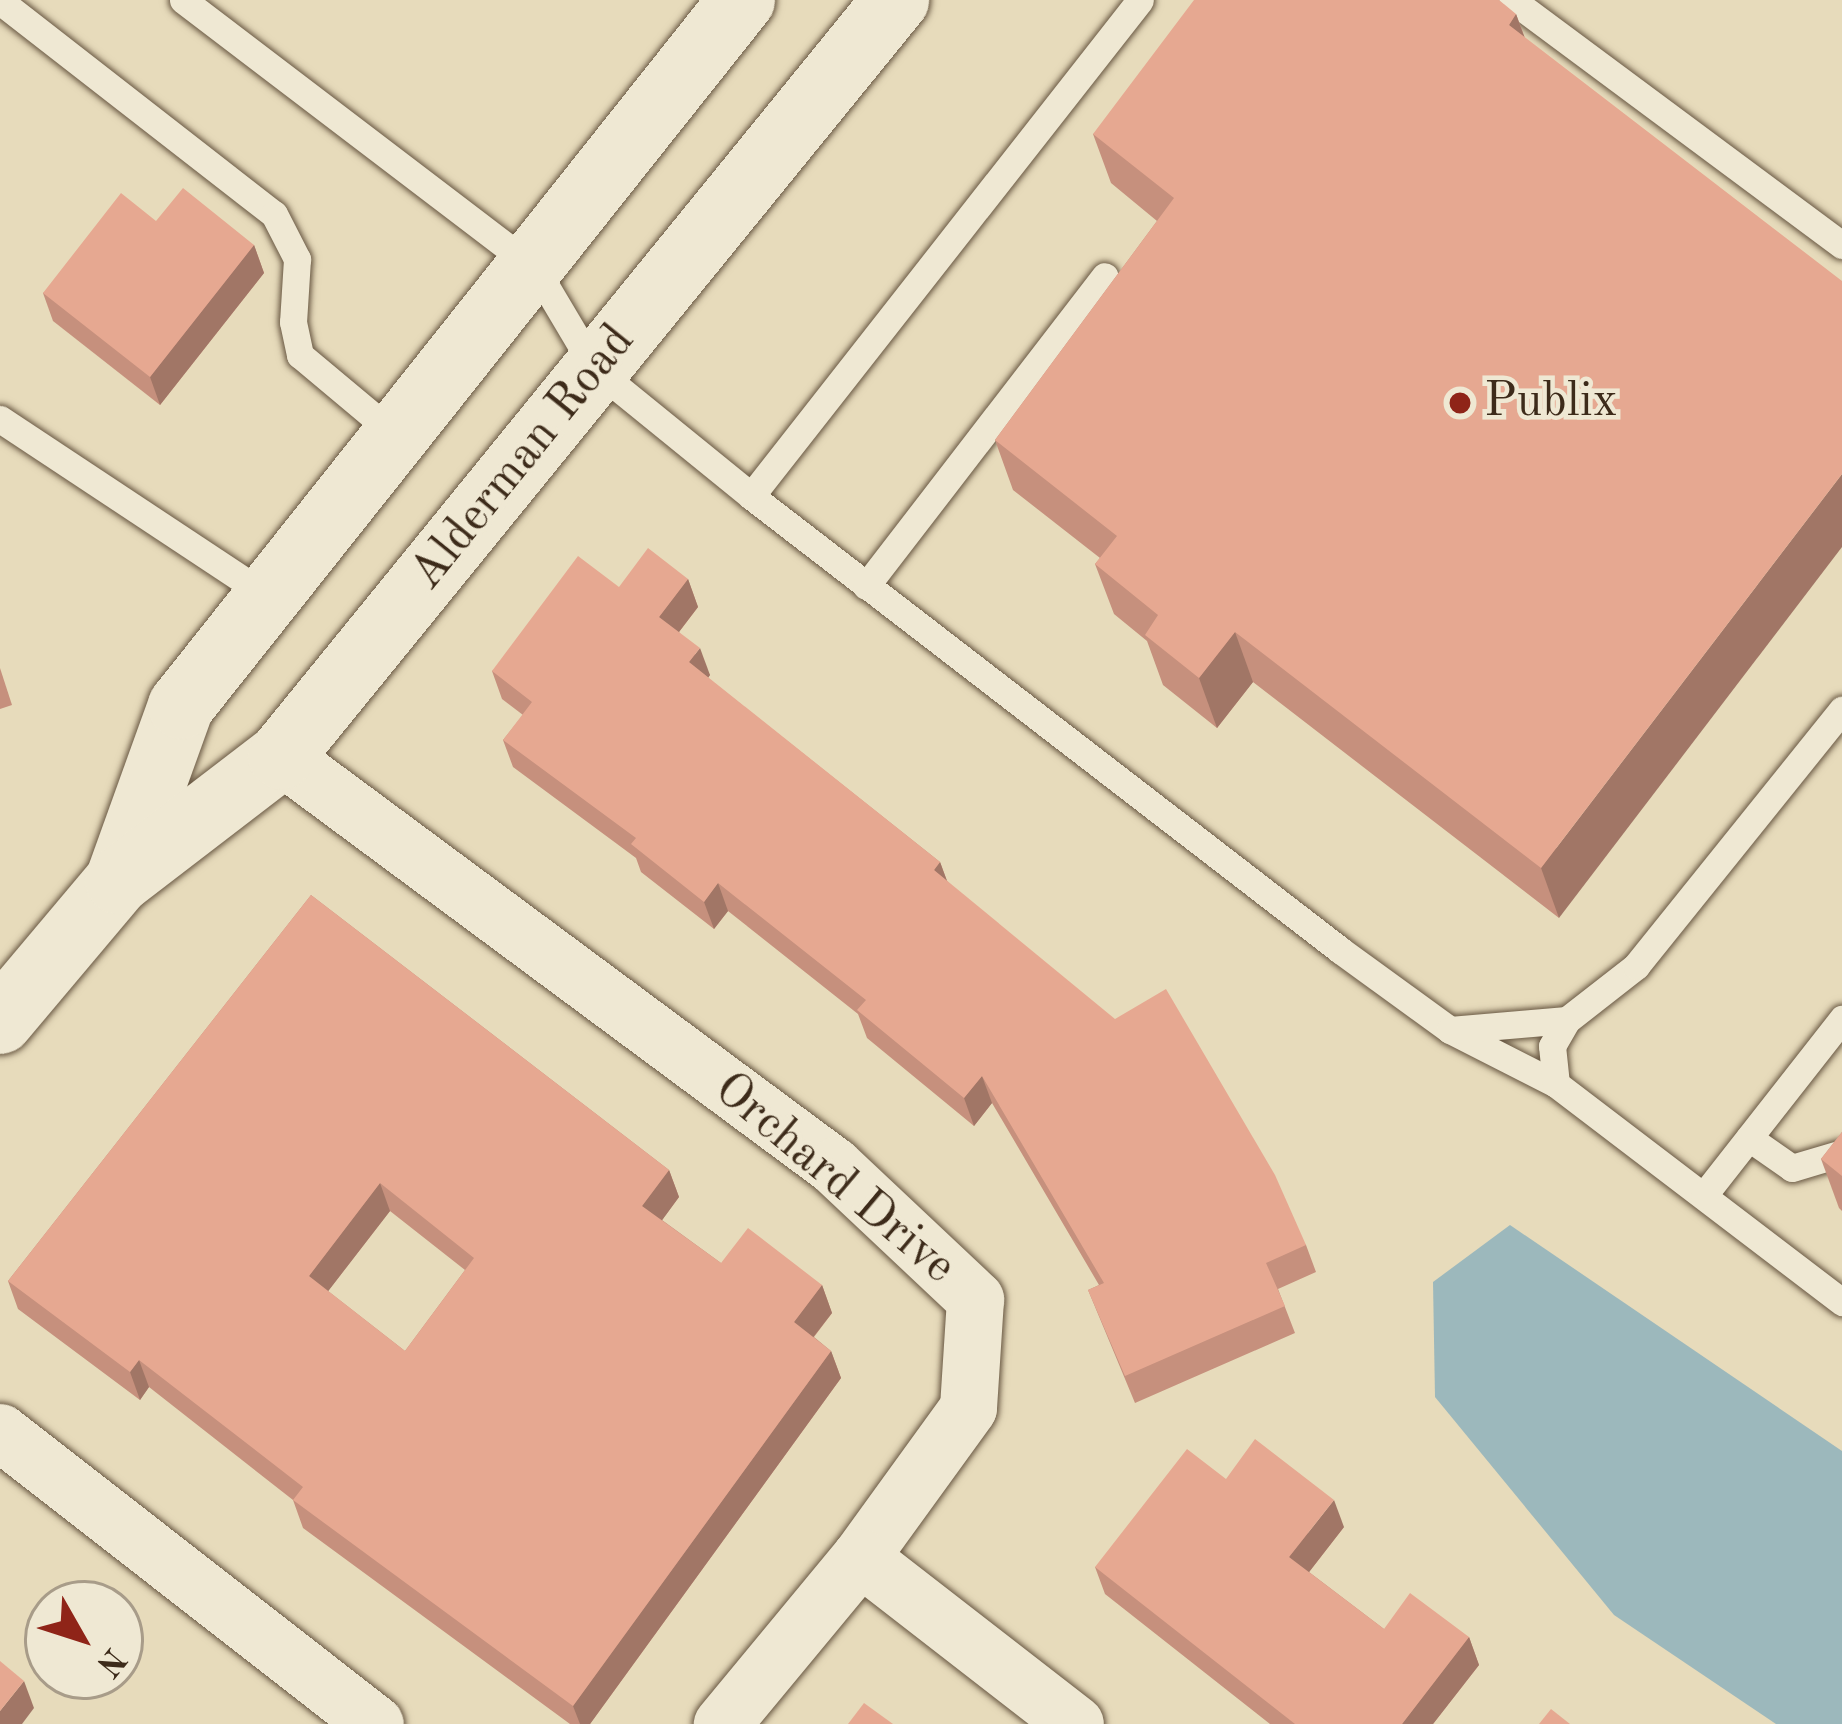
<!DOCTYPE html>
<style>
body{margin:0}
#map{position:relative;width:1842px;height:1724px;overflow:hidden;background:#e7dbbb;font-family:"Old Standard TT",serif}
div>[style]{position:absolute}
.water>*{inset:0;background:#9cb8bc}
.roads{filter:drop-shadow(0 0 3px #685742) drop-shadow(0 0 3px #685742)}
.service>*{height:27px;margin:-13.5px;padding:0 13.5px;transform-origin:13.5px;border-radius:13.5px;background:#efe8d3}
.minor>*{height:57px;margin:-28.5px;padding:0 28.5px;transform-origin:28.5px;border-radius:28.5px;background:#efe8d3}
.tertiary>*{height:66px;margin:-33px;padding:0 33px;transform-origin:33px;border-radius:33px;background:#efe8d3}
.wall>*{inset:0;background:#c6907d}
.shaded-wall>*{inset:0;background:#a17666}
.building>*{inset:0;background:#e6a891}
.dots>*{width:33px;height:33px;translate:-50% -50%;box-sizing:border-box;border:6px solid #efe8d3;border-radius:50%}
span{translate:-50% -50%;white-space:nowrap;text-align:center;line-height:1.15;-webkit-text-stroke:9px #efe8d3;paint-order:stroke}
.poi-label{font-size:48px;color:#3d2b1a}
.left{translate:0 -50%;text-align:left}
.street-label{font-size:48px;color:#3d2b1a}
.north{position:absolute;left:24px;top:1580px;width:120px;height:120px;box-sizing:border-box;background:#efe8d3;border:3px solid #a89c89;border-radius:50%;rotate:129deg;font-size:33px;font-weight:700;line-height:48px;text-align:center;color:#3d2b1a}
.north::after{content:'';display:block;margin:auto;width:42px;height:54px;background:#8f2418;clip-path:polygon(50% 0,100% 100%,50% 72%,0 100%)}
</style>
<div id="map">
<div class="water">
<div style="clip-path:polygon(1510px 1225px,1842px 1451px,1842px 1724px,1776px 1724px,1614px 1615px,1435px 1397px,1433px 1282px)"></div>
</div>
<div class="roads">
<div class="service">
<div style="left:183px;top:0;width:442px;rotate:37.3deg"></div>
<div style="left:535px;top:268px;width:117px;rotate:59.3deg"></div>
<div style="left:595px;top:369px;width:201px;rotate:39.1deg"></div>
<div style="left:751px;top:496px;width:744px;rotate:37.62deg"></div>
<div style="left:1340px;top:950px;width:136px;rotate:36deg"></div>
<div style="left:1450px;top:1030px;width:119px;rotate:27deg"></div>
<div style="left:1556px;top:1084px;width:360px;rotate:37.3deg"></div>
<div style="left:1512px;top:0;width:411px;rotate:36.6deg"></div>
<div style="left:0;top:1px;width:347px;rotate:37.9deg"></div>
<div style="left:274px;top:214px;width:51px;rotate:62.9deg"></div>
<div style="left:297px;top:259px;width:63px;rotate:93.6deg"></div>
<div style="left:293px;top:322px;width:34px;rotate:78deg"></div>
<div style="left:300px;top:355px;width:128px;rotate:39.9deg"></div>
<div style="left:0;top:419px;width:323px;rotate:33.5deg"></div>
<div style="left:751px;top:496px;width:630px;rotate:-51.89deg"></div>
<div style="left:866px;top:586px;width:391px;rotate:-52.4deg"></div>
<div style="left:1450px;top:1030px;width:117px;rotate:-4.9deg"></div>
<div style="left:1567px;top:1020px;width:88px;rotate:-38deg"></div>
<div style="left:1636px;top:966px;width:329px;rotate:-51.2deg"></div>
<div style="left:1556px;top:1084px;width:38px;rotate:-96deg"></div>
<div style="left:1552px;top:1046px;width:30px;rotate:-60deg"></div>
<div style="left:1749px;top:1138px;width:52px;rotate:34.9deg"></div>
<div style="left:1792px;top:1168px;width:52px;rotate:-16.7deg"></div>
<div style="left:1704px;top:1195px;width:224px;rotate:-51.9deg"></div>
</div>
<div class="minor">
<div style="left:281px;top:756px;width:688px;rotate:36.55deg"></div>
<div style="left:834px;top:1166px;width:194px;rotate:43.3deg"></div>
<div style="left:975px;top:1299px;width:109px;rotate:93.7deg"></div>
<div style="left:968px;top:1408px;width:184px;rotate:125.9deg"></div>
<div style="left:860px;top:1557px;width:217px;rotate:129.6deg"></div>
<div style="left:0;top:1432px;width:475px;rotate:37.9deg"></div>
<div style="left:860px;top:1557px;width:272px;rotate:37.8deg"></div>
</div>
<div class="tertiary">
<div style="left:118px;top:881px;width:186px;rotate:-70.2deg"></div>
<div style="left:181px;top:706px;width:902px;rotate:-51.53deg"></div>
<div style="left:0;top:1021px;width:183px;rotate:-49.9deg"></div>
<div style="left:118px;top:881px;width:205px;rotate:-37.5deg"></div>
<div style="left:281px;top:756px;width:975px;rotate:-50.87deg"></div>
</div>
</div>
<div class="wall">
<div style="clip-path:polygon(1516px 14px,1525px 38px,1559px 918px,1253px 682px,1217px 728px,1163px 685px,1147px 641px,1114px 614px,1095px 564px,1100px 558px,1013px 490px,995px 440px,1157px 221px,1111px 183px,1093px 134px)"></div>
<div style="clip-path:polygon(156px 221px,254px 245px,264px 273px,160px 405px,53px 321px,43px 293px)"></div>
<div style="clip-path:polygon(688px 579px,698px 607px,679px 632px,710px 675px,708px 678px,940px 862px,947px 881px,1306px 1245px,1316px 1272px,1278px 1289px,1295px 1333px,1135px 1403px,1088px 1290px,1099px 1285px,992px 1103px,974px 1126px,867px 1038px,858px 1014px,728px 911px,714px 929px,641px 872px,636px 858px,513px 767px,503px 740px,523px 715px,502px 699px,492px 671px,619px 587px)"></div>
<div style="clip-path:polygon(0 668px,12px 705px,0 709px)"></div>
<div style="clip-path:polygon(evenodd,311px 895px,669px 1170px,679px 1197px,662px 1220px,721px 1263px,822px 1285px,832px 1313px,814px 1337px,831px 1351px,841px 1378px,590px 1724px,570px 1724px,303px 1528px,293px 1500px,149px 1387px,140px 1400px,18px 1309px,8px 1281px,311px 895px,390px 1211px,465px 1270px,405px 1351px,328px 1291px,390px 1211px)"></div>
<div style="clip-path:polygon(1842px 1132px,1842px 1211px,1839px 1208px,1821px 1159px)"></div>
<div style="clip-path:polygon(1344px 1527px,1309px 1572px,1384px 1629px,1469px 1637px,1479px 1665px,1433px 1724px,1270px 1724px,1105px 1594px,1095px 1567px)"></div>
</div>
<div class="shaded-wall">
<div style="clip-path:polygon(1516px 14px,1534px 64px,1509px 25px)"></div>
<div style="clip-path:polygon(254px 245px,264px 273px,160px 405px,150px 377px)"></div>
<div style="clip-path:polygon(1842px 474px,1842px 547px,1559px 918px,1541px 868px)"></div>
<div style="clip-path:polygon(688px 579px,698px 607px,669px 645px,659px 617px)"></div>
<div style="clip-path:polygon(1235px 632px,1253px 682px,1217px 728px,1199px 678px)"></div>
<div style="clip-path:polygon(700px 648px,710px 675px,699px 690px,689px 662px)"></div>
<div style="clip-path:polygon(940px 862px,950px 889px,934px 870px)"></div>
<div style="clip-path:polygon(718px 883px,728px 911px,714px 929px,704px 902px)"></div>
<div style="clip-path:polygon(982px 1076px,992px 1103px,974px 1126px,964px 1098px)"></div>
<div style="clip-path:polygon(669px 1170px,679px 1197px,652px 1234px,642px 1206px)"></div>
<div style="clip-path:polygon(380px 1183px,390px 1211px,319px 1303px,309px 1276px)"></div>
<div style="clip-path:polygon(822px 1285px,832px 1313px,804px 1349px,794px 1322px)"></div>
<div style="clip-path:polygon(831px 1351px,841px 1378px,590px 1724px,580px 1724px,573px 1706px)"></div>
<div style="clip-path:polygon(139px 1360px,149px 1387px,140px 1400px,130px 1372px)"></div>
<div style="clip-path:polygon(1334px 1500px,1344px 1527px,1299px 1585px,1289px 1557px)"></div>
<div style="clip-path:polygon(1469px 1637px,1479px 1665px,1433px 1724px,1402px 1724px)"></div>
<div style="clip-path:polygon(24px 1681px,34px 1708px,22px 1724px,0 1724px,0 1711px)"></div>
</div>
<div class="building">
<div style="clip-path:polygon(1194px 0,1499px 0,1516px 14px,1509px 25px,1842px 281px,1842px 474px,1541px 868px,1235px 632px,1199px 678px,1145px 635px,1158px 615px,1095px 564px,1117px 536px,995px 440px,1174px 198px,1093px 134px)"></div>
<div style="clip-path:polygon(183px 188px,254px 245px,150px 377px,43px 293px,121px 193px,156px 221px)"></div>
<div style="clip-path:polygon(648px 548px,688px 579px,659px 617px,700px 648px,689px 662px,940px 862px,934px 870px,1115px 1019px,1166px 989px,1275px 1175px,1306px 1245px,1266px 1263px,1285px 1306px,1125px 1376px,1088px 1290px,1104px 1283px,982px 1076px,964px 1098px,857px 1010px,866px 1000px,718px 883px,704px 902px,631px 844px,636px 838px,503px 740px,532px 702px,492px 671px,578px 556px,619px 587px)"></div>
<div style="clip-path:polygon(evenodd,311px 895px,669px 1170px,642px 1206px,721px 1263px,748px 1228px,822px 1285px,794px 1322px,831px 1351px,573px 1706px,293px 1500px,303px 1487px,139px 1360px,130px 1372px,8px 1281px,311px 895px,380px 1183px,474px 1258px,405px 1351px,309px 1276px,380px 1183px)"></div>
<div style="clip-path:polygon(1842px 1132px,1842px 1176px,1821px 1159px)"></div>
<div style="clip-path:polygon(1255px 1439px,1334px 1500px,1289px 1557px,1384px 1629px,1410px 1593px,1469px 1637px,1402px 1724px,1295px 1724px,1095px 1567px,1187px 1449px,1226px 1479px)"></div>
<div style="clip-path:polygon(0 1661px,24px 1681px,0 1711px)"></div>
<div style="clip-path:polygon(864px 1703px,893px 1724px,848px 1724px)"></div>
<div style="clip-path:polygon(1551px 1709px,1570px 1724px,1539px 1724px)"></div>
</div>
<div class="dots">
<div style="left:1460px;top:403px;background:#8f2418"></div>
</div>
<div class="poi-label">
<span class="left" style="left:1484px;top:403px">Publix</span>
</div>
<div class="street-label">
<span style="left:523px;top:458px;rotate:-51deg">Alderman Road</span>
<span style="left:834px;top:1179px;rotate:40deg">Orchard Drive</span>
</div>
<div class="north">N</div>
</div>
